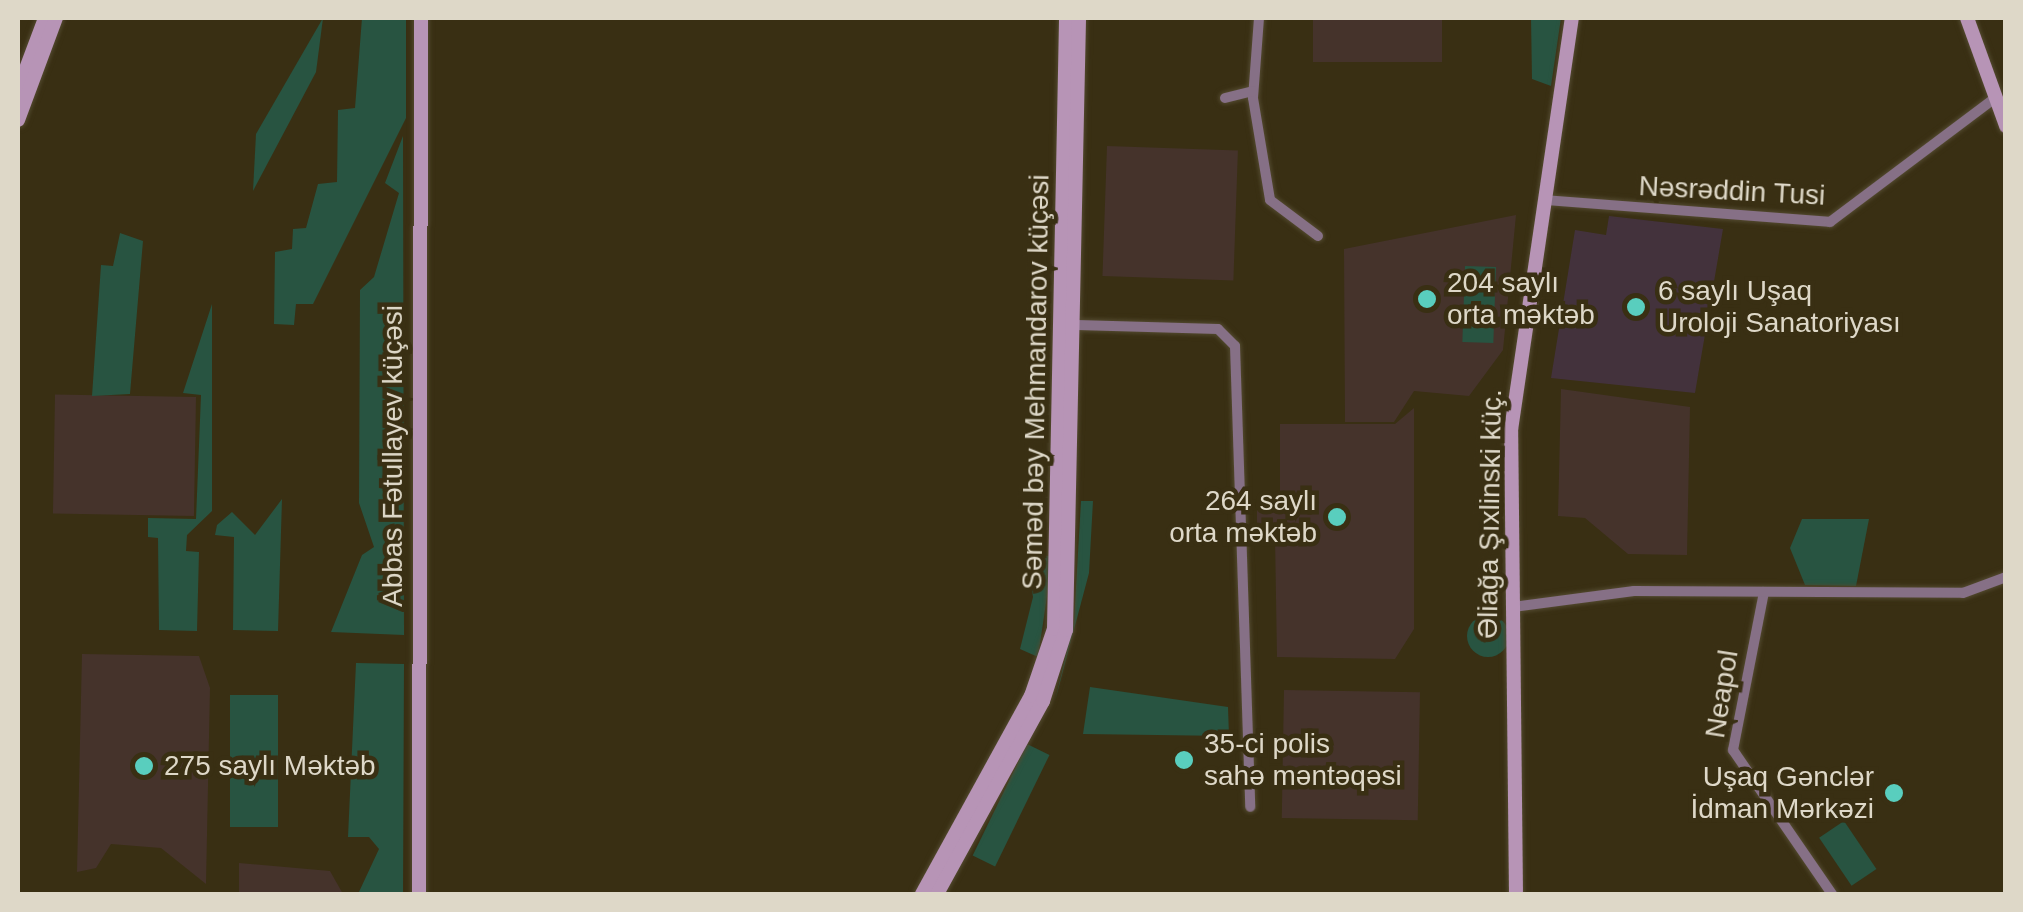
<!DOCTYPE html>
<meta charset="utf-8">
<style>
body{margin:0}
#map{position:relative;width:2023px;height:912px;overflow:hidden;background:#392f13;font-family:Helvetica,sans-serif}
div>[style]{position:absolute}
.education>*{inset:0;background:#45332b;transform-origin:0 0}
.medical>*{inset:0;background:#43323c}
.green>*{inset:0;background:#285441;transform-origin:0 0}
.round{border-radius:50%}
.roads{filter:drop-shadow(0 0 2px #534a30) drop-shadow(0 0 2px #534a30)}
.street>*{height:10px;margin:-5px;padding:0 5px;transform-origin:5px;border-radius:5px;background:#867086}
.secondary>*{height:14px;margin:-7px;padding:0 7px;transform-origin:7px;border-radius:7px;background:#b794b6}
.dots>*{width:28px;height:28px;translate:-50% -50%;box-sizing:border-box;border:5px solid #392f13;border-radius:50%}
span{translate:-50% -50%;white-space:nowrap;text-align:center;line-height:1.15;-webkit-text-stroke:9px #392f13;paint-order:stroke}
.street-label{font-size:28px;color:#ded8c8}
.poi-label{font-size:28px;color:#ded8c8}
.left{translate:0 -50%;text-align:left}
.right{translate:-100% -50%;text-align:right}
.frame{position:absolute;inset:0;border:20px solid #ded8c8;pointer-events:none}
</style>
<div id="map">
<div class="education">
<div style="left:1313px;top:18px;width:129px;height:44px"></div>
<div style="left:1107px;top:146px;width:131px;height:130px;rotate:2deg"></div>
<div style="clip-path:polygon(1516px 215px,1503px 350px,1469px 396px,1414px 391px,1394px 422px,1345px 422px,1344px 249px)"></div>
<div style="clip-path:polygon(1561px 389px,1690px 407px,1687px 555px,1628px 554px,1585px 518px,1558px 516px)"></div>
<div style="left:196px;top:397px;width:119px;height:141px;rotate:91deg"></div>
<div style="clip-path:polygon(1414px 408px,1414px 629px,1395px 659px,1277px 657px,1275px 537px,1257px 536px,1257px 499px,1280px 498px,1280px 424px,1395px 424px)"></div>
<div style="clip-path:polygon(82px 654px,199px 656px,210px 688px,206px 884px,161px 848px,111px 844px,96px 868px,77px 872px)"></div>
<div style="left:1284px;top:690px;width:136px;height:128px;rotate:1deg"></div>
<div style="clip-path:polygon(239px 863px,330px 871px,343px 894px,239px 894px)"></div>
</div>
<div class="medical">
<div style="clip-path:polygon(1609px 216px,1723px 229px,1695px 393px,1551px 378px,1575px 230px,1606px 235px)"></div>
</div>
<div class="green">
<div style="clip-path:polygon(323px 18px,316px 72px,253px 191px,256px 134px)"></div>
<div style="clip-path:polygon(362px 18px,406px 18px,406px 118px,313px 304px,296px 304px,294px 325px,274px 324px,275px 252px,292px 249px,293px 229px,306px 228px,318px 184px,337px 182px,338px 110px,355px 108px)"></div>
<div style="clip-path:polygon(1531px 18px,1561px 18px,1551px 86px,1532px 79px)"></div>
<div style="clip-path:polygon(403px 136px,404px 635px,331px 632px,362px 555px,374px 547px,359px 503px,360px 290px,374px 277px,399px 193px,385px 183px)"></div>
<div style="clip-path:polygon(120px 233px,143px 241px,130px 394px,92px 396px,101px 265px,113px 266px)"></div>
<div style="left:1465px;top:266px;width:31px;height:76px;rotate:2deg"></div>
<div style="clip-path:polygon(212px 304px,212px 511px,187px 535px,186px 551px,199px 552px,197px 631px,159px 630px,158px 538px,148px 537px,148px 518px,196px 519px,201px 395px,183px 393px)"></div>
<div style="clip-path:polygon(282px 499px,278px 631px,233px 630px,234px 537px,215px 535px,217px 525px,232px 512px,255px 535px)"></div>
<div style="clip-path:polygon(1081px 501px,1093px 501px,1089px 573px,1055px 701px,1074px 621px)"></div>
<div style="clip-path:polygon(1802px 519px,1869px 519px,1856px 586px,1805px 585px,1790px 548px)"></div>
<div style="clip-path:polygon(1026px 555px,1053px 556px,1038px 657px,1020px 649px,1033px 597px)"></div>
<div class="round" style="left:1467px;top:615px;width:42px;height:42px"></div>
<div style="clip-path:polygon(356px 663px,404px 664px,403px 894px,358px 894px,379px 849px,369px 837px,348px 837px)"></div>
<div style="clip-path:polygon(1090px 687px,1228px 707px,1229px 736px,1083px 734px)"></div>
<div style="left:230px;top:695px;width:48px;height:132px"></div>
<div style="left:1027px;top:744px;width:25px;height:124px;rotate:26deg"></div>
<div style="left:1844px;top:821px;width:58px;height:30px;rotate:56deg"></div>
</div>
<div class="roads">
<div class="street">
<div style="left:1259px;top:18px;width:80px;rotate:94.3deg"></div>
<div style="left:1253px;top:98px;width:103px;rotate:80.5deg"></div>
<div style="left:1270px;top:200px;width:60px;rotate:36.9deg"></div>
<div style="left:1225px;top:98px;width:29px;rotate:-14deg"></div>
<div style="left:1545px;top:200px;width:286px;rotate:4.4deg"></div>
<div style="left:1830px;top:222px;width:206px;rotate:-36.9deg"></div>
<div style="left:1077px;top:325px;width:141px;rotate:1.6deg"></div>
<div style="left:1218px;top:329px;width:24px;rotate:45deg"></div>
<div style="left:1235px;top:346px;width:461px;rotate:88.1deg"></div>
<div style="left:1764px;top:592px;width:161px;rotate:101.1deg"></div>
<div style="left:1733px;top:750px;width:175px;rotate:55.5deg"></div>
<div style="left:1513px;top:607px;width:122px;rotate:-7.5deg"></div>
<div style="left:1634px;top:591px;width:329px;rotate:0.3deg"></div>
<div style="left:1963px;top:593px;width:46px;rotate:-20.4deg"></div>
</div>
<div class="secondary">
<div style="left:1967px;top:18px;width:115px;rotate:70.1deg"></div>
<div style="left:18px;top:90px;width:77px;rotate:-69.4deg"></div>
<div style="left:18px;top:120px;width:109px;rotate:-69.6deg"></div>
<div style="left:419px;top:894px;width:876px;rotate:-89.87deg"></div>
<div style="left:922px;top:894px;width:226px;rotate:-61.2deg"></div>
<div style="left:1031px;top:696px;width:71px;rotate:-71.1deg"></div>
<div style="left:1054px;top:629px;width:611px;rotate:-88.87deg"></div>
<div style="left:937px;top:894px;width:220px;rotate:-61.2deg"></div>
<div style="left:1043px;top:701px;width:75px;rotate:-72.1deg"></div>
<div style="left:1066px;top:630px;width:612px;rotate:-88.78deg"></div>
<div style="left:1516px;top:894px;width:464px;rotate:-90.6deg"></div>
<div style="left:1511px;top:430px;width:416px;rotate:-81.6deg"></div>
</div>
</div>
<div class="dots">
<div style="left:1427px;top:299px;background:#59cebe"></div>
<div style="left:1636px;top:307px;background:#59cebe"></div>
<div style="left:1337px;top:517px;background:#59cebe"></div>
<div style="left:1184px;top:760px;background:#59cebe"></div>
<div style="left:144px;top:766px;background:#59cebe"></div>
<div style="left:1894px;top:793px;background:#59cebe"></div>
</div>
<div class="street-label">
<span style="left:1732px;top:191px;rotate:3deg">Nəsrəddin Tusi</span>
<span style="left:1036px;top:382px;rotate:-89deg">Səməd bəy Mehmandarov küçəsi</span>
<span style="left:393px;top:456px;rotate:-90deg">Abbas Fətullayev küçəsi</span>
<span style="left:1490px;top:514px;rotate:-89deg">Əliağa Şıxlinski küç.</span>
<span style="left:1722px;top:694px;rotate:-81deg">Neapol</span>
</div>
<div class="poi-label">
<span class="left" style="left:1447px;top:299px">204 saylı<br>orta məktəb</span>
<span class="left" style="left:1658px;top:307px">6 saylı Uşaq<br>Uroloji Sanatoriyası</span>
<span class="right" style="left:1317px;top:517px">264 saylı<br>orta məktəb</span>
<span class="left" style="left:1204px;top:760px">35-ci polis<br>sahə məntəqəsi</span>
<span class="left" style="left:164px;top:766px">275 saylı Məktəb</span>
<span class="right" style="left:1874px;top:793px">Uşaq Gənclər<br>İdman Mərkəzi</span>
</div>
<div class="frame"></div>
</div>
